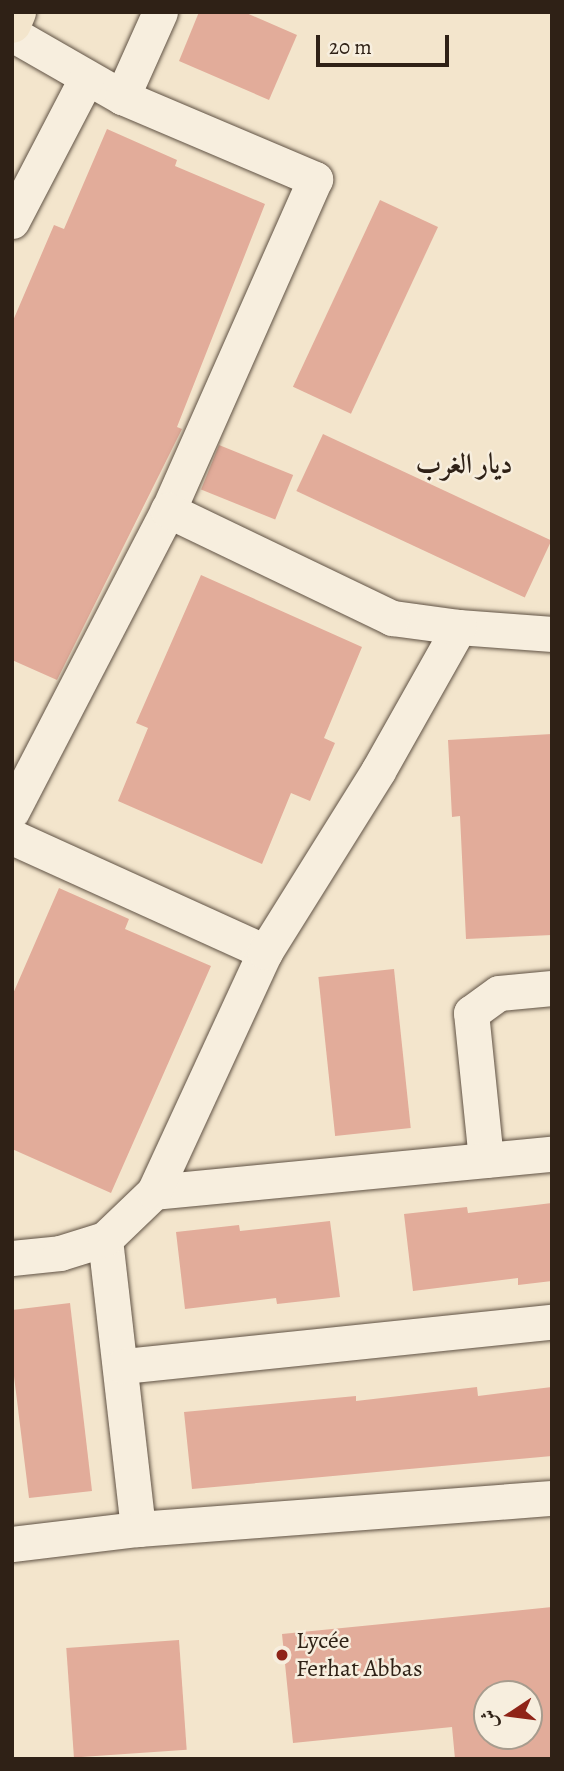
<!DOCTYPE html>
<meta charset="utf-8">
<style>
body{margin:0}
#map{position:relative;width:564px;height:1771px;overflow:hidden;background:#f3e5cc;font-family:Alegreya,Amiri,serif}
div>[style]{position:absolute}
.building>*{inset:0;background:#e2ac9a;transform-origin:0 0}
.roads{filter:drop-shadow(0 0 2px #605244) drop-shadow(0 0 2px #605244)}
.minor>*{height:35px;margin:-17.5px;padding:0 17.5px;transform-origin:17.5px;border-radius:17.5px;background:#f7eede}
.primary>*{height:38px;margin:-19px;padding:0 19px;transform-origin:19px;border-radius:19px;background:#f3e5cc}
.dots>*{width:19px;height:19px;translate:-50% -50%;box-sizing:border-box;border:4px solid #f7eede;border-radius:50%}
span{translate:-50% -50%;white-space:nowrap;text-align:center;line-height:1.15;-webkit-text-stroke:5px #f7eede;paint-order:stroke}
.poi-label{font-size:24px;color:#2f2116}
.left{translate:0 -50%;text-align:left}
.quarter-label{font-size:28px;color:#2f2116;font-weight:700}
.frame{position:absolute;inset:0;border:14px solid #2f2116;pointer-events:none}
.north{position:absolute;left:473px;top:1680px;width:70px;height:70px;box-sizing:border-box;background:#f7eede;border:2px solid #a79c8e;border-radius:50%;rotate:257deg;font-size:19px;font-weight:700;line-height:28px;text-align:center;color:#2f2116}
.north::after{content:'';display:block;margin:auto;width:24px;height:32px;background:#8f2418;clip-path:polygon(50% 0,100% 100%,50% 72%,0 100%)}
.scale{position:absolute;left:316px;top:35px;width:133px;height:32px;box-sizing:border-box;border:4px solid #2f2116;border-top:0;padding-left:9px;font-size:21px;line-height:24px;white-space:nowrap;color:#2f2116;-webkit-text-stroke:5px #f7eede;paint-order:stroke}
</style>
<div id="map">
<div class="building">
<div style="clip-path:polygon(199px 12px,244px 12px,297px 35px,269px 100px,179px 61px)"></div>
<div style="clip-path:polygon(107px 129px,177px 160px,175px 166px,265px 204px,177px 427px,182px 429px,57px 680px,12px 660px,12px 323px,54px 225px,64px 229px)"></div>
<div style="left:380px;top:200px;width:64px;height:206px;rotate:25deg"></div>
<div style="left:323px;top:434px;width:252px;height:63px;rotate:25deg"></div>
<div style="left:219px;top:445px;width:80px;height:48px;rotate:22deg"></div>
<div style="clip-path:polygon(201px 575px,362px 647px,324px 738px,335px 743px,310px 801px,291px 793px,262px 864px,118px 801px,148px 728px,136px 723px)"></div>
<div style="clip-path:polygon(552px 734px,552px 935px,466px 939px,460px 816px,452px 817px,448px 740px)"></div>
<div style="clip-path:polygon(59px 888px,129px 919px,125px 929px,211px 966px,111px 1193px,12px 1149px,12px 996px)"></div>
<div style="left:394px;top:969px;width:160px;height:76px;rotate:84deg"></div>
<div style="clip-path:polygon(552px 1203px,552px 1281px,518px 1285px,518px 1278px,413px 1291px,404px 1214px,467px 1207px,468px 1213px)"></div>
<div style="clip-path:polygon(330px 1221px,340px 1297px,277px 1304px,276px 1298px,185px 1309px,176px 1232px,239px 1225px,240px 1231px)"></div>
<div style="clip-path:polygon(70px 1303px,92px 1491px,29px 1498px,12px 1360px,12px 1310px)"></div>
<div style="clip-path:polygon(477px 1387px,478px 1396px,552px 1387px,552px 1456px,192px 1489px,184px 1412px,356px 1396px,356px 1401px)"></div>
<div style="clip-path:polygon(evenodd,552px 1607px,552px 1759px,455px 1759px,452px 1727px,293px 1743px,282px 1634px,552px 1607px,487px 1694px,529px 1694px,529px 1736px,487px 1736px,487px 1694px)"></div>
<div style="left:179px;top:1640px;width:110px;height:113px;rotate:86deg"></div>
</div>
<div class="roads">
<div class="minor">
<div style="left:12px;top:34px;width:127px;rotate:29.8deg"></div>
<div style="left:122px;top:97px;width:210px;rotate:23deg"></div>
<div style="left:315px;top:179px;width:362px;rotate:113.9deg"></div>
<div style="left:168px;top:510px;width:339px;rotate:117.4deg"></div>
<div style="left:122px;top:97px;width:93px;rotate:-65.9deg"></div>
<div style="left:12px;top:221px;width:160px;rotate:-62.5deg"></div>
<div style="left:459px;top:627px;width:93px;rotate:4.3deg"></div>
<div style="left:12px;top:837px;width:278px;rotate:24.4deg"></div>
<div style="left:486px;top:1160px;width:148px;rotate:-95.8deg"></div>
<div style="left:471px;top:1013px;width:34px;rotate:-36deg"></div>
<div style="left:499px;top:993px;width:53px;rotate:-5.4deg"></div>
<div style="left:154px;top:1192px;width:400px;rotate:-5.5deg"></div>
<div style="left:105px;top:1239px;width:292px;rotate:83.5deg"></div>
<div style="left:12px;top:1258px;width:48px;rotate:-5.9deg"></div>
<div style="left:60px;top:1253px;width:47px;rotate:-17.3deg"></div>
<div style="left:105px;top:1239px;width:68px;rotate:-43.8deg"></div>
<div style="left:154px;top:1192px;width:264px;rotate:-65.2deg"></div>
<div style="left:265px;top:952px;width:213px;rotate:-58deg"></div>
<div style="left:378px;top:771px;width:165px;rotate:-60.6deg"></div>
<div style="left:459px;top:627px;width:68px;rotate:-172.3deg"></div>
<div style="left:392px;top:618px;width:249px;rotate:-154.3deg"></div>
<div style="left:123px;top:1366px;width:431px;rotate:-5.9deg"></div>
<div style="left:12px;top:1544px;width:127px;rotate:-6.8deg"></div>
<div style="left:138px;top:1529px;width:415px;rotate:-4.3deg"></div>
</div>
<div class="primary">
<div style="left:12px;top:24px;width:13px;rotate:-67deg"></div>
</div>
</div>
<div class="dots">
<div style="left:282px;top:1655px;background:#8f2418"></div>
</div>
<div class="poi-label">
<span class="left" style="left:296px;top:1655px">Lycée<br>Ferhat Abbas</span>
</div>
<div class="quarter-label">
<span style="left:464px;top:464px">ديار الغرب</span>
</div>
<div class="frame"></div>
<div class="north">ش</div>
<div class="scale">20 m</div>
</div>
